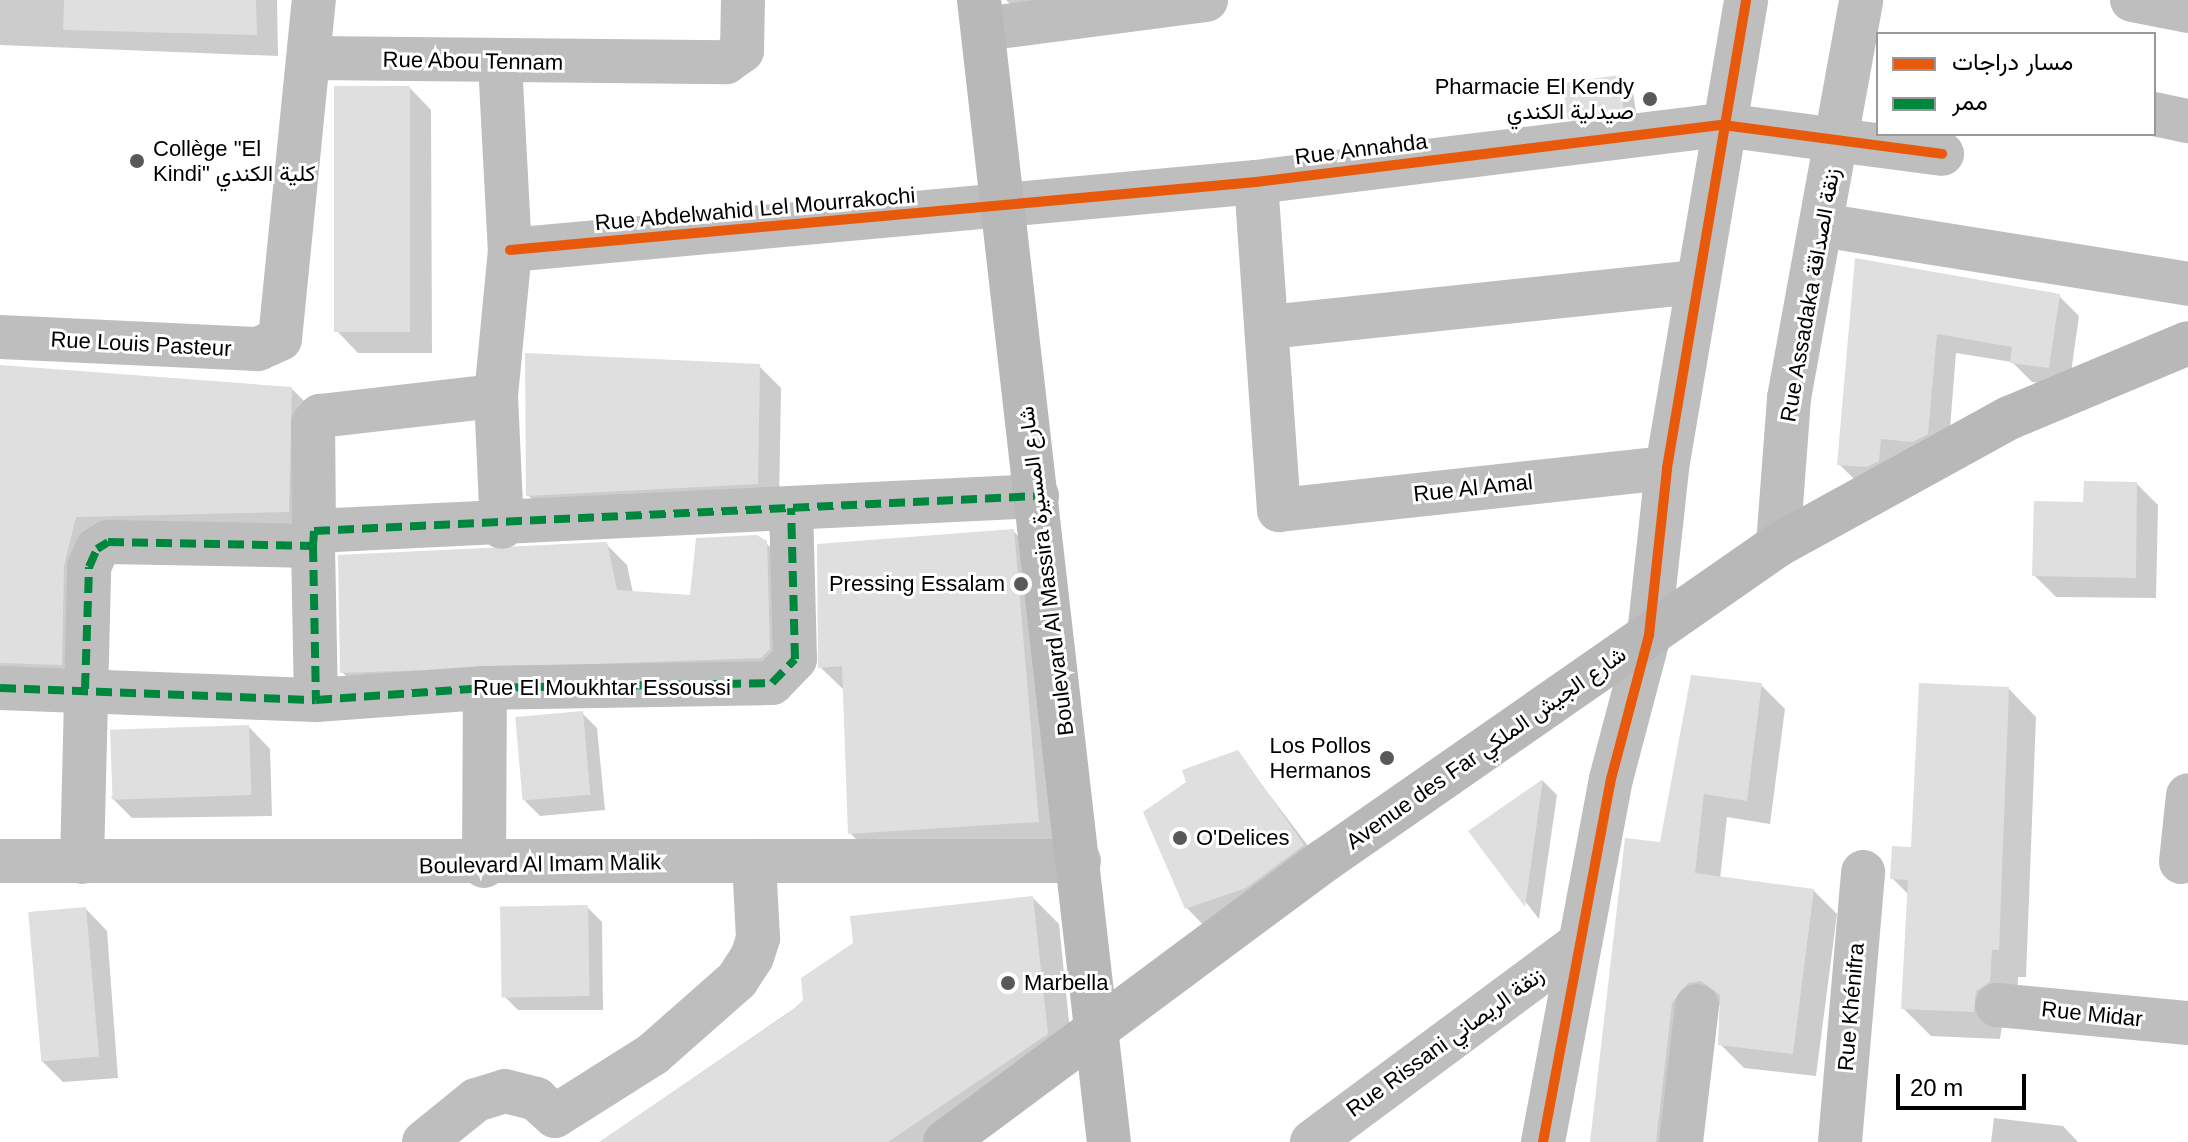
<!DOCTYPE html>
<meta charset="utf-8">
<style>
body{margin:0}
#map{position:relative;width:2188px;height:1142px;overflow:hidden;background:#fff;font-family:Arial,Vazirmatn,sans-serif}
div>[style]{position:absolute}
.shadow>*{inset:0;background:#0003}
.building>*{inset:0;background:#dfdfdf;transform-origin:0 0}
.minor>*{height:44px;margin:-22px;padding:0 22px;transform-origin:22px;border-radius:22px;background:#bebebe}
.tertiary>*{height:44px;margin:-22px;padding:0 22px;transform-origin:22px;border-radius:22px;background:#bebebe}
.secondary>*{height:44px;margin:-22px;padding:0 22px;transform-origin:22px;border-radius:22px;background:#b8b8b8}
.quiet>*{height:8px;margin-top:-4px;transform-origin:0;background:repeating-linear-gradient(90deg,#00873e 0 16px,transparent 0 24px)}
.cycleway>*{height:10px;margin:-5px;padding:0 5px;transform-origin:5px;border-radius:5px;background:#e8590c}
.dots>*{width:22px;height:22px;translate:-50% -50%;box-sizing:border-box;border:4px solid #fff;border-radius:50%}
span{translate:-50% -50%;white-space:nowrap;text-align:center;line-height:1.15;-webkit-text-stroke:6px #fff;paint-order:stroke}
.street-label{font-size:22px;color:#000}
.poi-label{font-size:22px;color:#000}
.right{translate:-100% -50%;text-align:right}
.left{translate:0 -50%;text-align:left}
.legend{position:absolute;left:1876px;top:32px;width:280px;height:104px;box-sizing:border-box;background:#fff;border:2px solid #999;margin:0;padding:10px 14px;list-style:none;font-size:24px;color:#000}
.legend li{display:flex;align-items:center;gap:16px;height:40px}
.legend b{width:40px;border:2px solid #999}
.scale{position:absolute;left:1896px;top:1074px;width:130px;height:36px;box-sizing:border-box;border:4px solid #000;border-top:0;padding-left:10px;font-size:24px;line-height:28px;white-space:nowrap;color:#000;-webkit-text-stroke:6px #fff;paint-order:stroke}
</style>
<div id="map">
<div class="shadow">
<div style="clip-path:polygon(0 0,277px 0,278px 56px,0 45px)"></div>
<div style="clip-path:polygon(1006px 0,1078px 0,1021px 15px)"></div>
<div style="clip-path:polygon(1618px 77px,1633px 92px,1638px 126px,1585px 133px,1570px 118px)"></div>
<div style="clip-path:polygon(410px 88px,431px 110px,432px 353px,358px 353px,337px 331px)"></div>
<div style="clip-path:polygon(1857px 260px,2059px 296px,2079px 316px,2069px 387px,2032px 382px,2012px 362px,1956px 353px,1948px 454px,1859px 484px,1839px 464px)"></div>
<div style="clip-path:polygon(759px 366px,781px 388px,779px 505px,549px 516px,528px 495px)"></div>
<div style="clip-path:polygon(0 367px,292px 389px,309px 406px,306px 528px,94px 534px,78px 682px,0 678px)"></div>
<div style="clip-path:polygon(2137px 484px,2158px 505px,2156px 598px,2056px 597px,2034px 575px,2085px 504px)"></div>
<div style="clip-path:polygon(1013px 531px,1041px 558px,1066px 848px,877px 860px,850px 833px,845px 691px,820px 667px)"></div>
<div style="clip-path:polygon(766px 543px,787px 564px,790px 670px,363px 693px,342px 672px,606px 544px,627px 565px,633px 593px,692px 597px)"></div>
<div style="clip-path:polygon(1761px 685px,1785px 709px,1770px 824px,1727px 817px,1720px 879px,1813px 890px,1837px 914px,1816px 1076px,1744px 1068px,1720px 1044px,1721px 1005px,1710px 1007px,1682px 1142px,1593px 1142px,1661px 844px)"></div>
<div style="clip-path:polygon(2009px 689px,2036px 717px,2026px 977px,2018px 977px,2017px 1009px,2003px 1019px,2000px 1039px,1931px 1036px,1903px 1008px,1909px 895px,1892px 878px)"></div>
<div style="clip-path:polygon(582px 713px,597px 728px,605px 810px,540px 816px,525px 801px)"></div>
<div style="clip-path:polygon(249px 727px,270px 749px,272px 816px,132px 818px,111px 797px)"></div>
<div style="clip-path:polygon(1237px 752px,1324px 867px,1208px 930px,1187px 908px,1189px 782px)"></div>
<div style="clip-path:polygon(1543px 781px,1557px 795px,1539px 919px,1470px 831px)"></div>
<div style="clip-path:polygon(1033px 898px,1059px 924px,1073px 1060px,951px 1142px,600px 1142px,805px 1001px)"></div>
<div style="clip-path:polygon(587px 907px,602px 922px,603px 1010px,518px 1010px,503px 995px)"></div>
<div style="clip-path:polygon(86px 909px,107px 931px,118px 1078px,63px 1082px,41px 1060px)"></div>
<div style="clip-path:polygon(1994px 1118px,2063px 1126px,2078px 1142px,1991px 1142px)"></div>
</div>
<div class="building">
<div style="clip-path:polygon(64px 0,256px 0,257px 35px,63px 30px)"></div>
<div style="left:1619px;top:75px;width:37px;height:57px;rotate:82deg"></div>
<div style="left:410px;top:86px;width:246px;height:76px;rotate:90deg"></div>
<div style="clip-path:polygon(1855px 258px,2060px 294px,2049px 368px,2010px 363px,2012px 347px,1937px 334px,1928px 434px,1913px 442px,1881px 439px,1879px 461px,1867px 467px,1837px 465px)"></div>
<div style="clip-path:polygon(525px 353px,760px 364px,758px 484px,526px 496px)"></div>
<div style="clip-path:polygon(0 365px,292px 387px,289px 512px,76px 517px,64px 566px,62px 665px,0 663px)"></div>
<div style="clip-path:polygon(2084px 481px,2137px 482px,2136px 578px,2032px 576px,2034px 501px,2083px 502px)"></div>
<div style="clip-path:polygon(1014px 529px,1039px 822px,848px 834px,842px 666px,818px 668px,817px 544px)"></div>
<div style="clip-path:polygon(757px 535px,767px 541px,770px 649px,761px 658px,340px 673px,338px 555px,607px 542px,617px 590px,690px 595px,696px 538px)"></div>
<div style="clip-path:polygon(1691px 675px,1762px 683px,1747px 801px,1704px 794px,1695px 873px,1814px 889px,1793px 1054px,1718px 1045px,1720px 995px,1701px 981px,1688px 983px,1672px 1003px,1656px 1142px,1590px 1142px,1625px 838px,1660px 842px)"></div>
<div style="clip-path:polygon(1919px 683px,2009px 687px,1999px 950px,1992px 950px,1990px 982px,1976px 991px,1974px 1012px,1901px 1009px,1908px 880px,1890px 879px,1892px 846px,1911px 847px)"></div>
<div style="left:583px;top:711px;width:84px;height:68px;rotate:85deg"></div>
<div style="left:249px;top:725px;width:70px;height:139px;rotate:88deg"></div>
<div style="clip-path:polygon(1238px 750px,1304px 845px,1246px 888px,1185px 909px,1143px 812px,1186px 782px,1182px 770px)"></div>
<div style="clip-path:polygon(1543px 779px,1525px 907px,1468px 831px)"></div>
<div style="clip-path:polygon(1033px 896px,1048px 1034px,888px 1142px,599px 1142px,790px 1012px,803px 1000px,801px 978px,853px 943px,850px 916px)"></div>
<div style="left:588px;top:905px;width:91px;height:88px;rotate:89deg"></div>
<div style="left:86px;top:907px;width:150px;height:58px;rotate:85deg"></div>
</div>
<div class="minor">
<div style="left:2132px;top:0;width:57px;rotate:11.1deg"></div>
<div style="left:983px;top:29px;width:225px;rotate:-7.4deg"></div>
<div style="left:312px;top:58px;width:414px;rotate:0.6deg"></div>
<div style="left:726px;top:62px;width:19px;rotate:-35deg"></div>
<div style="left:742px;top:51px;width:51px;rotate:-88.9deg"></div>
<div style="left:500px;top:62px;width:188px;rotate:87deg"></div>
<div style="left:510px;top:250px;width:147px;rotate:95.5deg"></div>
<div style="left:496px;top:396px;width:131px;rotate:87.4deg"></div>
<div style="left:2154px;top:114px;width:35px;rotate:12deg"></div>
<div style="left:1256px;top:182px;width:329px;rotate:86deg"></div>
<div style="left:1279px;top:510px;width:390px;rotate:-6.2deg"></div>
<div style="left:1821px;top:225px;width:372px;rotate:9.1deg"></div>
<div style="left:510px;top:250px;width:749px;rotate:-5.21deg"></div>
<div style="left:1256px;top:182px;width:470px;rotate:-7deg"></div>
<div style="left:1723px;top:125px;width:221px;rotate:7.5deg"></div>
<div style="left:1268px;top:327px;width:431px;rotate:-6deg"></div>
<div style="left:0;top:337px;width:258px;rotate:2.7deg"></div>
<div style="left:258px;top:349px;width:24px;rotate:-24deg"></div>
<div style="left:280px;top:339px;width:341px;rotate:-84.3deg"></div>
<div style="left:314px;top:531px;width:107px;rotate:-90.5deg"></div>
<div style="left:313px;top:424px;width:11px;rotate:-49deg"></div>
<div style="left:320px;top:416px;width:177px;rotate:-6.5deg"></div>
<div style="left:1778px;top:545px;width:147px;rotate:-85.7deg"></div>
<div style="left:1789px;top:398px;width:404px;rotate:-79.7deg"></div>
<div style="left:313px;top:546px;width:15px;rotate:-86deg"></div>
<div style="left:314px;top:531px;width:724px;rotate:-2.77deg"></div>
<div style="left:0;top:688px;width:316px;rotate:2.2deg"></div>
<div style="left:316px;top:700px;width:169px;rotate:-4.1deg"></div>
<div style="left:485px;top:688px;width:287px;rotate:-1deg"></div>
<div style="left:772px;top:683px;width:33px;rotate:-46deg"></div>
<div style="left:795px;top:659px;width:151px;rotate:-91.5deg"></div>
<div style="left:0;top:861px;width:1079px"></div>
<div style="left:82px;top:862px;width:295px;rotate:-88.6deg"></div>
<div style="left:89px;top:567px;width:20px;rotate:-66deg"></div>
<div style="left:97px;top:549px;width:13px;rotate:-32deg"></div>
<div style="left:108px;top:542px;width:205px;rotate:1.1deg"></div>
<div style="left:313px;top:546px;width:154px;rotate:88.9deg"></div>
<div style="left:2181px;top:862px;width:67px;rotate:-84deg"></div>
<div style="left:484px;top:866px;width:178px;rotate:-89.7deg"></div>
<div style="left:1997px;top:1005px;width:192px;rotate:5.4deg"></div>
<div style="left:424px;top:1142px;width:67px;rotate:-38.9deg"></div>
<div style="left:476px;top:1100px;width:30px;rotate:-17deg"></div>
<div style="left:505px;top:1091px;width:32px;rotate:14deg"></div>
<div style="left:536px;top:1099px;width:25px;rotate:42deg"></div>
<div style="left:555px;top:1116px;width:116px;rotate:-32.3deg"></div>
<div style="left:653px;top:1054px;width:112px;rotate:-41.4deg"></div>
<div style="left:737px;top:980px;width:27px;rotate:-57deg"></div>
<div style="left:752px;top:957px;width:20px;rotate:-72deg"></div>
<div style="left:758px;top:938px;width:77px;rotate:-93deg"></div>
<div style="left:1312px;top:1142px;width:332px;rotate:-36.6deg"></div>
<div style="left:1681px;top:1142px;width:137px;rotate:-83.3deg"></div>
<div style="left:1840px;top:1142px;width:271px;rotate:-85.1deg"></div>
</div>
<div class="tertiary">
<div style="left:1543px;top:1142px;width:369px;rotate:-79.4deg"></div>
<div style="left:1611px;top:779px;width:149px;rotate:-75.2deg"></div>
<div style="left:1649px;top:635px;width:168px;rotate:-83.8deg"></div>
<div style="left:1667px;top:468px;width:475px;rotate:-80.4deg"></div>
</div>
<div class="secondary">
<div style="left:979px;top:0;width:1149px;rotate:83.51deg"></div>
<div style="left:945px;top:1142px;width:473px;rotate:-36.6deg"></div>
<div style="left:1325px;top:860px;width:552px;rotate:-34.81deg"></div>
<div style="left:1778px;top:545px;width:264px;rotate:-28.8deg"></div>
<div style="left:2009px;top:418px;width:194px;rotate:-22.7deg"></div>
</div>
<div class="quiet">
<div style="left:313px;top:546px;width:15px;rotate:-86deg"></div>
<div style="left:314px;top:531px;width:724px;rotate:-2.77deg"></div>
<div style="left:0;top:688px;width:316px;rotate:2.2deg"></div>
<div style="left:316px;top:700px;width:169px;rotate:-4.1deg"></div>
<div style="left:485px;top:688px;width:287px;rotate:-1deg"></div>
<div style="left:772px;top:683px;width:33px;rotate:-46deg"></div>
<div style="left:795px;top:659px;width:151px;rotate:-91.5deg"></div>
<div style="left:85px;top:689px;width:122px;rotate:-88.1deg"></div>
<div style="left:89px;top:567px;width:20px;rotate:-66deg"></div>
<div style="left:97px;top:549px;width:13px;rotate:-32deg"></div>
<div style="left:108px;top:542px;width:205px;rotate:1.1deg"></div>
<div style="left:313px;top:546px;width:154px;rotate:88.9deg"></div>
</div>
<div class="cycleway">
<div style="left:510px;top:250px;width:749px;rotate:-5.21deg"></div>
<div style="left:1256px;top:182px;width:470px;rotate:-7deg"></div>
<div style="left:1723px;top:125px;width:221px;rotate:7.5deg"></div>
<div style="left:1543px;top:1142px;width:369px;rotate:-79.4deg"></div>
<div style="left:1611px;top:779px;width:149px;rotate:-75.2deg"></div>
<div style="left:1649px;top:635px;width:168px;rotate:-83.8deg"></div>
<div style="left:1667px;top:468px;width:475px;rotate:-80.4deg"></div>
</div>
<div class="dots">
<div style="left:1650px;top:99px;background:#595959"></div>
<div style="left:137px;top:161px;background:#595959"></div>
<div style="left:1021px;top:584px;background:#595959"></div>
<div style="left:1387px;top:758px;background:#595959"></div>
<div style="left:1180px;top:838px;background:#595959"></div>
<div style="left:1008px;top:983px;background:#595959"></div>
</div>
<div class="street-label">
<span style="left:473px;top:61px;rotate:1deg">Rue Abou Tennam</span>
<span style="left:1361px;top:149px;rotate:-7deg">Rue Annahda</span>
<span style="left:755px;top:209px;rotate:-5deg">Rue Abdelwahid Lel Mourrakochi</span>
<span style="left:1810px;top:295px;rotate:-80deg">Rue Assadaka زنقة الصداقة</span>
<span style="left:141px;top:344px;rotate:3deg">Rue Louis Pasteur</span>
<span style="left:1473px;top:488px;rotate:-6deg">Rue Al Amal</span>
<span style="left:1046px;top:571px;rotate:-97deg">Boulevard Al Massira شارع المسيرة</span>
<span style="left:602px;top:688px">Rue El Moukhtar Essoussi</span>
<span style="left:1486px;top:748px;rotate:-35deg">Avenue des Far شارع الجيش الملكي</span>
<span style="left:540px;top:864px;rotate:-1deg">Boulevard Al Imam Malik</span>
<span style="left:1851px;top:1007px;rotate:-85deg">Rue Khénifra</span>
<span style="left:2092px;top:1014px;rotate:6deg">Rue Midar</span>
<span style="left:1445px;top:1042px;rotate:-36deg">Rue Rissani زنقة الريصاني</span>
</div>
<div class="poi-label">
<span class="right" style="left:1634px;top:99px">Pharmacie El Kendy<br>صيدلية الكندي</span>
<span class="left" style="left:153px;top:161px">Collège "El<br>Kindi" كلية الكندي</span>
<span class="right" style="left:1005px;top:584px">Pressing Essalam</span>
<span class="right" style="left:1371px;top:758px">Los Pollos<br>Hermanos</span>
<span class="left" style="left:1196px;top:838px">O'Delices</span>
<span class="left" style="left:1024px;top:983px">Marbella</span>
</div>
<ul class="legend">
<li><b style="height:10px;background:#e8590c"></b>مسار دراجات</li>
<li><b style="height:10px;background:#00873e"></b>ممر</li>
</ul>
<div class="scale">20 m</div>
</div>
